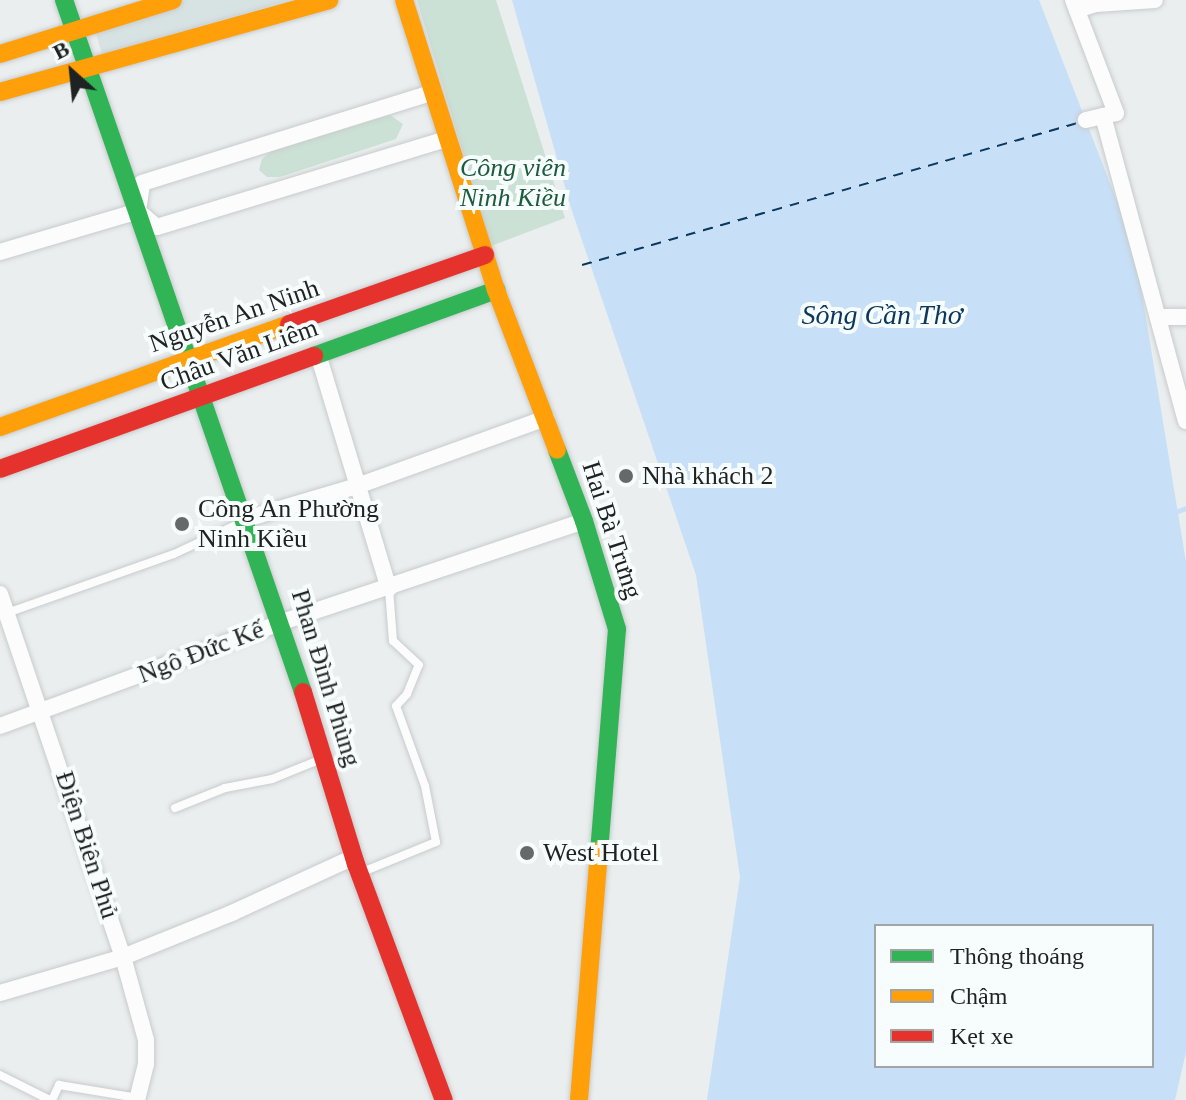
<!DOCTYPE html>
<meta charset="utf-8">
<style>
body{margin:0}
#map{position:relative;width:1186px;height:1100px;overflow:hidden;background:#eaeeef;font-family:Georgia,serif}
div>[style]{position:absolute}
.built>*{inset:0;background:#d7e2e3}
.green>*{inset:0;background:#cbe1d5}
.water>*{inset:0;background:#c7dff7}
.stream>*{height:5px;margin:-2.5px;padding:0 2.5px;transform-origin:2.5px;border-radius:2.5px;background:#c7dff7}
.ferry>*{height:2px;margin-top:-1px;transform-origin:0;background:repeating-linear-gradient(90deg,#0b375d 0 10px,transparent 0 18px)}
.roads{filter:drop-shadow(0 0 2px #c8cbcc) drop-shadow(0 0 2px #c8cbcc)}
.lane>*{height:8px;margin:-4px;padding:0 4px;transform-origin:4px;border-radius:4px;background:#fcfcfd}
.street>*{height:16px;margin:-8px;padding:0 8px;transform-origin:8px;border-radius:8px;background:#fcfcfd}
.fast>*{height:18px;margin:-9px;padding:0 9px;transform-origin:9px;border-radius:9px;background:#30b455}
.slow>*{height:18px;margin:-9px;padding:0 9px;transform-origin:9px;border-radius:9px;background:#ff9f0a}
.jam>*{height:18px;margin:-9px;padding:0 9px;transform-origin:9px;border-radius:9px;background:#e5322d}
.dots>*{width:22px;height:22px;translate:-50% -50%;box-sizing:border-box;border:4px solid #f7fdfd;border-radius:50%}
span{translate:-50% -50%;white-space:nowrap;text-align:center;line-height:1.15;-webkit-text-stroke:8px #f7fdfd;paint-order:stroke}
.park-label{font-size:26px;color:#1e5b3c;font-style:italic}
.street-label{font-size:26px;color:#1f2222}
.poi-label{font-size:26px;color:#1f2222}
.left{translate:0 -50%;text-align:left}
.water-label{font-size:28px;color:#0b375d;font-style:italic}
.legend{position:absolute;left:874px;top:924px;width:280px;height:144px;box-sizing:border-box;background:#f7fdfd;border:2px solid #a1a5a5;margin:0;padding:10px 14px;list-style:none;font-size:24px;color:#1f2222}
.legend li{display:flex;align-items:center;gap:16px;height:40px}
.legend b{width:40px;border:2px solid #a1a5a5}
.north{position:absolute;left:32px;top:32px;width:80px;height:80px;-webkit-text-stroke:6px #f7fdfd;paint-order:stroke;rotate:333deg;font-size:22px;font-weight:700;line-height:32px;text-align:center;color:#1f2222}
.north::after{content:'';display:block;margin:auto;width:28px;height:36px;background:#1f2222;clip-path:polygon(50% 0,100% 100%,50% 72%,0 100%)}
</style>
<div id="map">
<div class="built">
<div style="clip-path:polygon(185px 0,290px 0,102px 54px,94px 27px)"></div>
</div>
<div class="green">
<div style="clip-path:polygon(417px 0,496px 0,565px 218px,491px 246px)"></div>
<div style="clip-path:polygon(390px 115px,403px 124px,396px 139px,280px 177px,267px 177px,259px 170px,262px 159px,272px 151px)"></div>
</div>
<div class="water">
<div style="clip-path:polygon(evenodd,512px 0,1039px 0,1134px 245px,1186px 562px,1186px 1052px,1175px 1100px,707px 1100px,740px 877px,696px 575px,571px 208px,512px 0,876px 926px,1152px 926px,1152px 1066px,876px 1066px,876px 926px)"></div>
</div>
<div class="stream">
<div style="left:1178px;top:511px;width:9px;rotate:-21deg"></div>
</div>
<div class="ferry">
<div style="left:582px;top:265px;width:519px;rotate:-15.99deg"></div>
</div>
<div class="roads">
<div class="lane">
<div style="left:7px;top:613px;width:177px;rotate:-19.5deg"></div>
<div style="left:174px;top:554px;width:75px;rotate:-25.2deg"></div>
<div style="left:175px;top:808px;width:54px;rotate:-21.8deg"></div>
<div style="left:225px;top:788px;width:48px;rotate:-10.8deg"></div>
<div style="left:272px;top:779px;width:51px;rotate:-22deg"></div>
<div style="left:360px;top:873px;width:82px;rotate:-22.2deg"></div>
<div style="left:436px;top:842px;width:57px;rotate:-101.1deg"></div>
<div style="left:425px;top:786px;width:85px;rotate:-109.9deg"></div>
<div style="left:396px;top:706px;width:16px;rotate:-47deg"></div>
<div style="left:407px;top:694px;width:31px;rotate:-68deg"></div>
<div style="left:419px;top:665px;width:35px;rotate:-137deg"></div>
<div style="left:393px;top:641px;width:52px;rotate:-94.4deg"></div>
<div style="left:0;top:1075px;width:56px;rotate:26.6deg"></div>
<div style="left:52px;top:1100px;width:17px;rotate:-65deg"></div>
<div style="left:59px;top:1085px;width:80px;rotate:9.3deg"></div>
</div>
<div class="street">
<div style="left:1073px;top:0;width:121px;rotate:69.2deg"></div>
<div style="left:1116px;top:113px;width:31px;rotate:167deg"></div>
<div style="left:1077px;top:10px;width:20px;rotate:-18deg"></div>
<div style="left:1096px;top:4px;width:59px;rotate:-3.9deg"></div>
<div style="left:1103px;top:116px;width:316px;rotate:74.8deg"></div>
<div style="left:139px;top:205px;width:22px;rotate:-82deg"></div>
<div style="left:142px;top:183px;width:303px;rotate:-17.3deg"></div>
<div style="left:139px;top:212px;width:23px;rotate:40deg"></div>
<div style="left:157px;top:227px;width:302px;rotate:-16.9deg"></div>
<div style="left:0;top:252px;width:144px;rotate:-16.5deg"></div>
<div style="left:1160px;top:317px;width:26px"></div>
<div style="left:318px;top:354px;width:245px;rotate:73.2deg"></div>
<div style="left:246px;top:519px;width:116px;rotate:-16.6deg"></div>
<div style="left:357px;top:486px;width:201px;rotate:-19.8deg"></div>
<div style="left:0;top:594px;width:383px;rotate:71.3deg"></div>
<div style="left:123px;top:957px;width:86px;rotate:74.5deg"></div>
<div style="left:146px;top:1040px;width:24px;rotate:90deg"></div>
<div style="left:146px;top:1064px;width:37px;rotate:104deg"></div>
<div style="left:0;top:726px;width:301px;rotate:-20.2deg"></div>
<div style="left:282px;top:622px;width:318px;rotate:-18.5deg"></div>
<div style="left:0;top:993px;width:128px;rotate:-16.3deg"></div>
<div style="left:123px;top:957px;width:118px;rotate:-22deg"></div>
<div style="left:232px;top:913px;width:134px;rotate:-24.7deg"></div>
</div>
<div class="fast">
<div style="left:64px;top:0;width:732px;rotate:70.95deg"></div>
<div style="left:314px;top:356px;width:194px;rotate:-19.9deg"></div>
<div style="left:557px;top:450px;width:76px;rotate:69.2deg"></div>
<div style="left:584px;top:521px;width:113px;rotate:73deg"></div>
<div style="left:617px;top:629px;width:223px;rotate:94.6deg"></div>
</div>
<div class="slow">
<div style="left:404px;top:0;width:304px;rotate:72.4deg"></div>
<div style="left:496px;top:290px;width:171px;rotate:69.1deg"></div>
<div style="left:0;top:54px;width:181px;rotate:-17.3deg"></div>
<div style="left:0;top:92px;width:342px;rotate:-15.6deg"></div>
<div style="left:0;top:427px;width:307px;rotate:-19.6deg"></div>
<div style="left:579px;top:1100px;width:250px;rotate:-85.4deg"></div>
</div>
<div class="jam">
<div style="left:289px;top:324px;width:208px;rotate:-19.4deg"></div>
<div style="left:0;top:469px;width:334px;rotate:-19.8deg"></div>
<div style="left:303px;top:692px;width:180px;rotate:72.9deg"></div>
<div style="left:356px;top:864px;width:252px;rotate:69.6deg"></div>
</div>
</div>
<div class="dots">
<div style="left:626px;top:476px;background:#66696a"></div>
<div style="left:182px;top:524px;background:#66696a"></div>
<div style="left:527px;top:853px;background:#66696a"></div>
</div>
<div class="park-label">
<span style="left:513px;top:183px">Công viên<br>Ninh Kiều</span>
</div>
<div class="street-label">
<span style="left:234px;top:316px;rotate:-19deg">Nguyễn An Ninh</span>
<span style="left:239px;top:355px;rotate:-20deg">Châu Văn Liêm</span>
<span style="left:612px;top:530px;rotate:72deg">Hai Bà Trưng</span>
<span style="left:201px;top:652px;rotate:-21deg">Ngô Đức Kế</span>
<span style="left:326px;top:678px;rotate:73deg">Phan Đình Phùng</span>
<span style="left:87px;top:845px;rotate:72deg">Điện Biên Phủ</span>
</div>
<div class="poi-label">
<span class="left" style="left:642px;top:476px">Nhà khách 2</span>
<span class="left" style="left:198px;top:524px">Công An Phường<br>Ninh Kiều</span>
<span class="left" style="left:543px;top:853px">West Hotel</span>
</div>
<div class="water-label">
<span style="left:882px;top:315px">Sông Cần Thơ</span>
</div>
<ul class="legend">
<li><b style="height:10px;background:#30b455"></b>Thông thoáng</li>
<li><b style="height:10px;background:#ff9f0a"></b>Chậm</li>
<li><b style="height:10px;background:#e5322d"></b>Kẹt xe</li>
</ul>
<div class="north">B</div>
</div>
